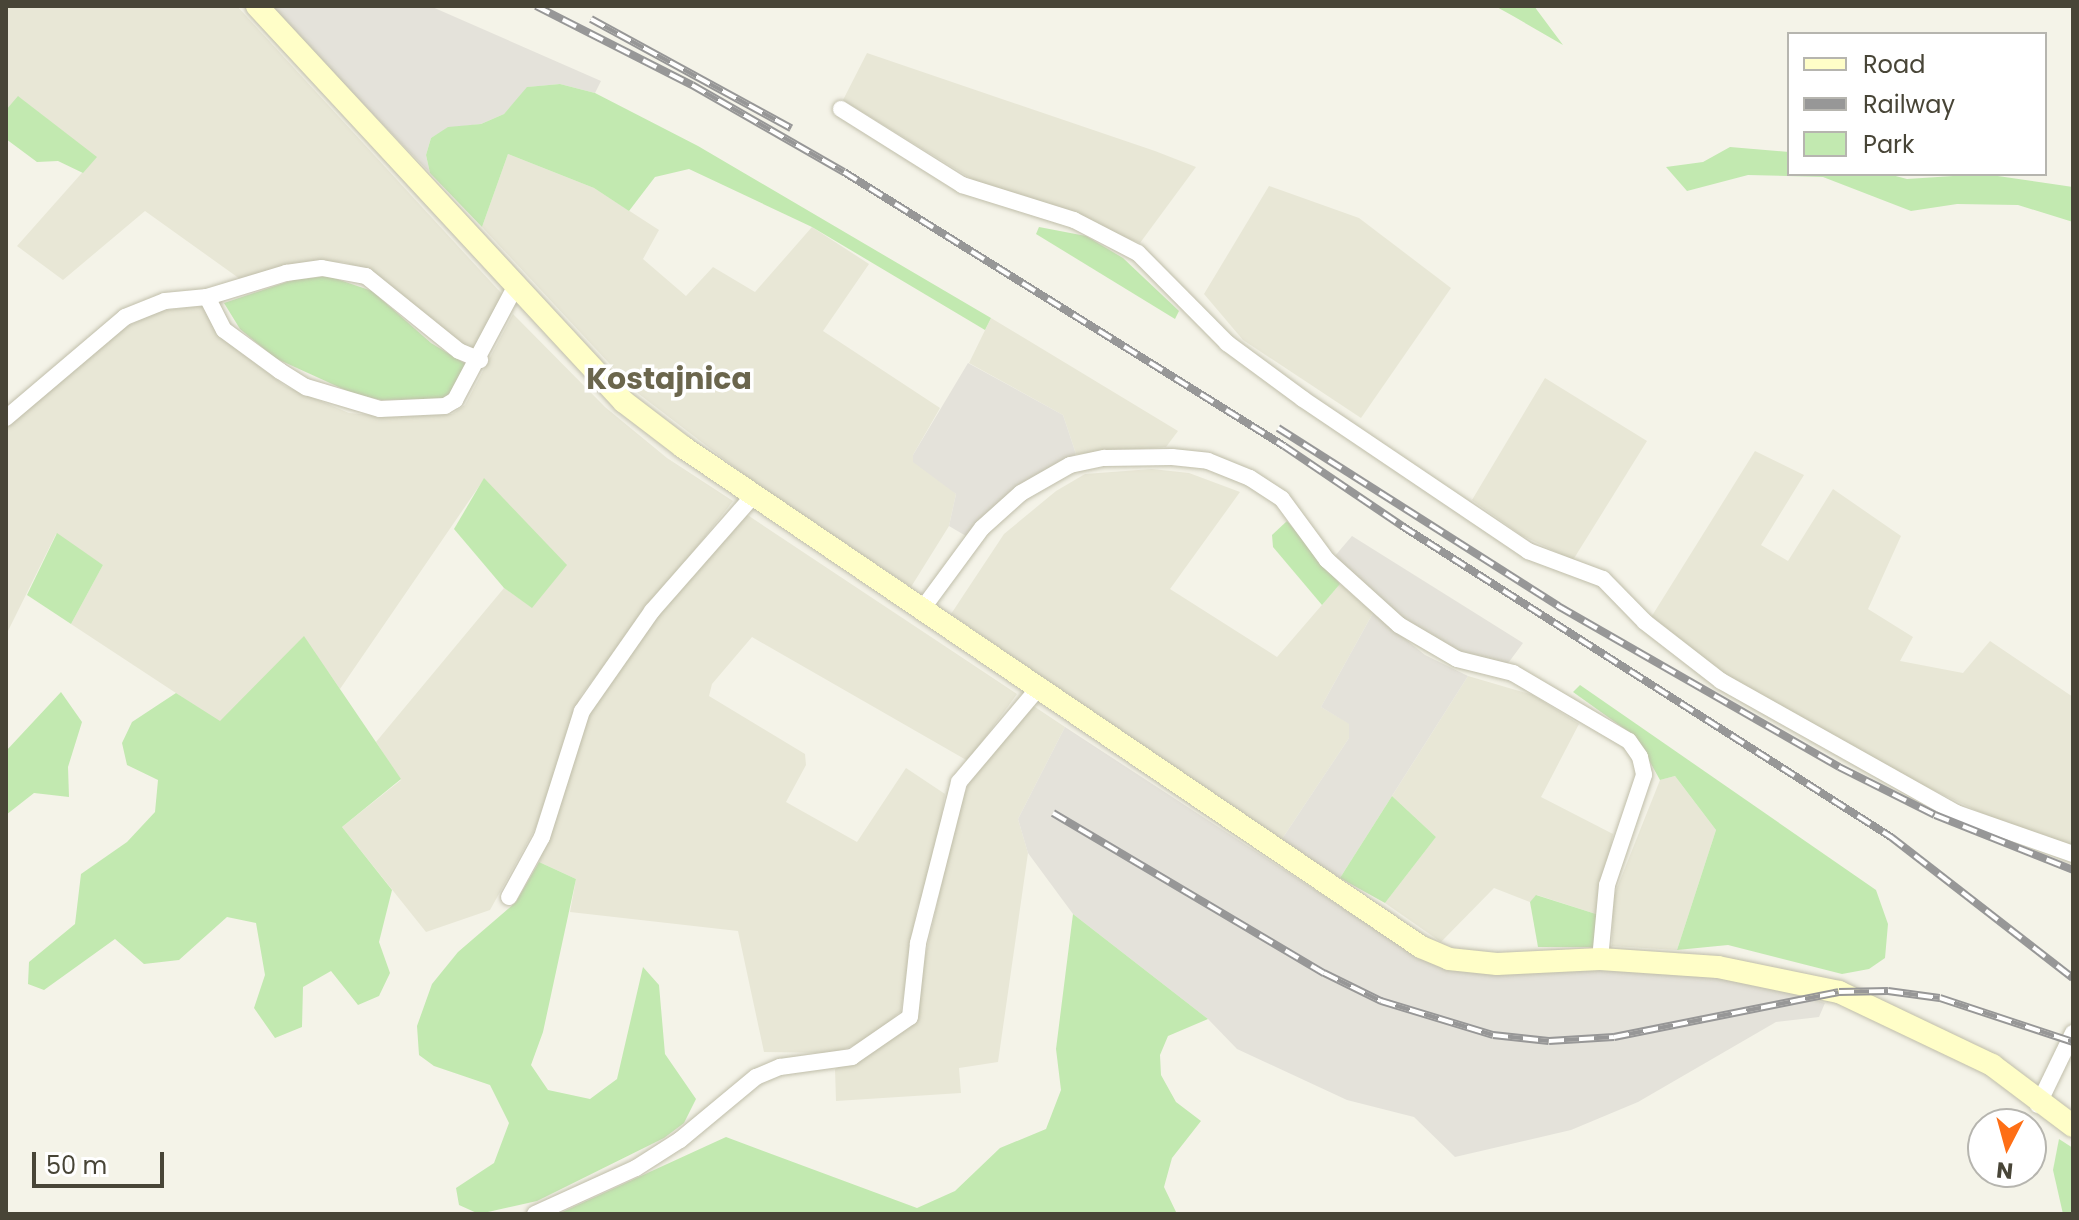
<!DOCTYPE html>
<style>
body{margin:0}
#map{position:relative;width:2079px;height:1220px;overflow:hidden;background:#f4f3e8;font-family:Poppins,sans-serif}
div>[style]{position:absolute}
.residential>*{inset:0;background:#e8e7d6}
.industrial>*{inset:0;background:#e4e2da}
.green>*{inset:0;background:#c2e9b0}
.roads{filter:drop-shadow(0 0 2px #c0beaa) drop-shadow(0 0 2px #c0beaa)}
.street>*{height:16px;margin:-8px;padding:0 8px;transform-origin:8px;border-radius:8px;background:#fff}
.secondary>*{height:22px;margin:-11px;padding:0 11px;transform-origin:11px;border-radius:11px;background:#fffec8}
.rail>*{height:8px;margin-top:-4px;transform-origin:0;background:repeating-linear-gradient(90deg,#fff 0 15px,#979797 0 30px);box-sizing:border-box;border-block:2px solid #979797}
span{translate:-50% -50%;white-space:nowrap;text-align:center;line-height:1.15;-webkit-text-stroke:7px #fff;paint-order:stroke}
.quarter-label{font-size:30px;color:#6b664d;font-weight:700}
.frame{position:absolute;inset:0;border:8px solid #484537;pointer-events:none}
.legend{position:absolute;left:1787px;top:32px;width:260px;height:144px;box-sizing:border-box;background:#fff;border:2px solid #b6b5af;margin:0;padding:10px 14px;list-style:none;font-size:24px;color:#484537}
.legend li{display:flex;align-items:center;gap:16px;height:40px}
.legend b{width:40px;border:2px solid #b6b5af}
.north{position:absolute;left:1967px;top:1108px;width:80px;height:80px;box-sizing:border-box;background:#fff;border:2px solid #b6b5af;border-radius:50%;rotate:186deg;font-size:22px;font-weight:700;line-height:32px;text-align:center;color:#484537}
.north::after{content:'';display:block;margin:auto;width:28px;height:36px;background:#fe6f16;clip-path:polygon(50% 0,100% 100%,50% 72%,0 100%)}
.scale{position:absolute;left:32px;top:1152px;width:132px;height:36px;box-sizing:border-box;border:4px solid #484537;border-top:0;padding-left:10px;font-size:24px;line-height:28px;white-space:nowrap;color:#484537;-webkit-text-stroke:6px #fff;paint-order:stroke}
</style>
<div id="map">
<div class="residential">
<div style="clip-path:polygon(6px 6px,237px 6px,503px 295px,476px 350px,465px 349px,366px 269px,343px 262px,316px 263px,240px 279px,145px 211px,63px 280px,17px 246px,96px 157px,19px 97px,6px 110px)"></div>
<div style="clip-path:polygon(867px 53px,1155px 151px,1196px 167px,1140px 243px,980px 184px,843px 100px)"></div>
<div style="clip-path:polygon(508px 154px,594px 188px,659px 230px,643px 259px,686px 296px,713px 267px,755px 292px,812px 227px,869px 264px,823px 331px,940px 408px,913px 455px,956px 494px,949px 526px,911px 587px,763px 489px,635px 391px,482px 227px)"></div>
<div style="clip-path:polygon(1269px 186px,1359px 218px,1451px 288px,1361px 418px,1243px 340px,1204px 294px)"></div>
<div style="clip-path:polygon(202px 306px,222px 338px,285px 386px,349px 413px,394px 417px,452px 414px,465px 405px,513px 314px,605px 407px,667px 458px,733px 501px,581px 695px,536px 827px,490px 910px,426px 932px,342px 827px,401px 780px,376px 742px,504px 588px,532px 607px,484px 479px,340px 689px,304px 637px,220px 722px,71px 624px,103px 565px,56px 534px,6px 635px,6px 428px,109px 335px,159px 311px)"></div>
<div style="clip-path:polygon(991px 318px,1178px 431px,1166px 447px,1076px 454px,1063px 415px,969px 363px)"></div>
<div style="clip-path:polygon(1545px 378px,1647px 441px,1573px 560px,1521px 535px,1472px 500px)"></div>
<div style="clip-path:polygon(1755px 451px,1804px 475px,1761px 545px,1788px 561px,1833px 489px,1901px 536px,1868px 609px,1913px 637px,1900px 661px,1963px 673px,1990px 641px,2073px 697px,2073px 848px,2024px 833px,1912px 780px,1726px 677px,1650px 619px)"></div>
<div style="clip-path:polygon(1152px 469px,1189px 473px,1240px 492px,1170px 589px,1277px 657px,1340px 584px,1373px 613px,1321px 707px,1350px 724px,1349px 738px,1280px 842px,951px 614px,1004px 534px,1056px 491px,1085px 474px)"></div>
<div style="clip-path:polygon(746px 514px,1017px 694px,968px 761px,752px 637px,712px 684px,709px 696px,805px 754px,806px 765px,786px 802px,857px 842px,906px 768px,945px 794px,933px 875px,917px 907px,901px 1011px,870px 1039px,834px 1053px,764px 1052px,738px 931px,570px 912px,576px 879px,539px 862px,588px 712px,654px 619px)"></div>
<div style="clip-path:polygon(1468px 676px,1533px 695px,1579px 724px,1541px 797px,1613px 834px,1599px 915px,1537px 895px,1530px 902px,1494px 888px,1441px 942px,1385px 903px,1436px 837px,1392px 796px)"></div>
<div style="clip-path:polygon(1032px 705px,1065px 727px,1018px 819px,1028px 853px,998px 1062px,959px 1068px,961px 1093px,836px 1101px,835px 1069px,916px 1023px,918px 988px,959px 808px,971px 777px)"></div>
<div style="clip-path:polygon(1675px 776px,1716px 830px,1677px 950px,1612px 946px,1613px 898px,1660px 780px)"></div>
</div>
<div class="industrial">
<div style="clip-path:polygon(268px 6px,430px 6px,601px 81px,595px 93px,560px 84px,528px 87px,504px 114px,481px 124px,448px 128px,431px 138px,426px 155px,430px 173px)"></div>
<div style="clip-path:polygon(968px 363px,1063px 415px,1076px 454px,1026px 482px,966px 536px,949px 526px,956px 494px,913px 462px,913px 455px)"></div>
<div style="clip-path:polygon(1352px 536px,1523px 643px,1506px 666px,1472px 660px,1403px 622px,1334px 557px)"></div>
<div style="clip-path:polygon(1373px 613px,1425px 655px,1468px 676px,1340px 878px,1280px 842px,1349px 738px,1349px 724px,1321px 707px)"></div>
<div style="clip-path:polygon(1065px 727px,1404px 948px,1670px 970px,1773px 987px,1825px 1003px,1819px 1017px,1776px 1022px,1638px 1102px,1571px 1130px,1455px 1157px,1414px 1117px,1347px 1100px,1237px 1049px,1208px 1019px,1073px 914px,1028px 853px,1018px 819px)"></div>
</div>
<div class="green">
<div style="clip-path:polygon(1495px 6px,1534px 6px,1563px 45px,1513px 16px)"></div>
<div style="clip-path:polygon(560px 84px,595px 93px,698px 146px,991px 318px,985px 330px,812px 227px,689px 169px,655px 177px,629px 211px,594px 188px,508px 154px,482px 227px,430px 173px,426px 155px,431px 138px,448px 127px,481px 124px,504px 114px,527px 87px)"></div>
<div style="clip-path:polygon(18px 96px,97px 157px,83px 173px,58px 161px,37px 162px,6px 139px,6px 110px)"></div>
<div style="clip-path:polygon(1730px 147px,1789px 152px,1789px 174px,1888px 174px,1907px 179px,1984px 174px,2073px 187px,2073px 222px,2018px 205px,1957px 204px,1911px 211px,1823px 177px,1748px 175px,1687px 191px,1666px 167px,1703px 162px)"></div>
<div style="clip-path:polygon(1039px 227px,1086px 236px,1123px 258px,1179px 311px,1175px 319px,1036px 234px)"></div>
<div style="clip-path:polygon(328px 276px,372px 291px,431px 343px,469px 366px,454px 392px,443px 399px,381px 400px,354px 394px,275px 358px,240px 329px,224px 303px,293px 280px)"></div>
<div style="clip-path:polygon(484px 478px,567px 565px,532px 608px,504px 588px,454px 529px)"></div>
<div style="clip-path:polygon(1287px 521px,1340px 584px,1322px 605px,1273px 547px,1272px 535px)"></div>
<div style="clip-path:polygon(57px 533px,103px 565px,71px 624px,27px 595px)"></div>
<div style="clip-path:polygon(304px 636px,401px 779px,342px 827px,392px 890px,379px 942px,390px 973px,379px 996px,358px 1005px,331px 971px,303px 987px,302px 1027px,275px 1038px,254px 1008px,265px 975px,256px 923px,227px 917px,179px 960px,144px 964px,115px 939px,44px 990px,28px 984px,29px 962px,75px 924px,81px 874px,127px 842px,155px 812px,158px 780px,127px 765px,122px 743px,132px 722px,176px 693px,220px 721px)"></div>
<div style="clip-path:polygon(1580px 685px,1876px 890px,1888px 924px,1885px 958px,1869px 969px,1842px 974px,1728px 945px,1677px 950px,1716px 830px,1675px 776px,1660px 780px,1636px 737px,1573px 692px)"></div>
<div style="clip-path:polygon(61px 692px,82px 722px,68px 767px,69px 797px,34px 793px,6px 815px,6px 751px)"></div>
<div style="clip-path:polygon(1392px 796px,1436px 837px,1385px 903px,1340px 878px)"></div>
<div style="clip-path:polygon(539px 862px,576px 879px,543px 1032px,531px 1065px,548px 1090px,590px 1099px,617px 1079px,643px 967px,659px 985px,665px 1054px,696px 1099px,684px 1123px,664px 1138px,537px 1201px,479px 1214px,459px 1205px,456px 1188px,494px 1163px,509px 1123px,490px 1085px,434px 1066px,419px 1055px,417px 1026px,432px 984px,458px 952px,516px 902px)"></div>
<div style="clip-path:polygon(1536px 895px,1599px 915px,1594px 947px,1538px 947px,1530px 902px)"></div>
<div style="clip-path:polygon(1073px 914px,1208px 1019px,1168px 1036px,1160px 1055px,1161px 1075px,1176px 1102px,1201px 1121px,1172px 1158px,1164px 1187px,1177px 1214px,558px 1214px,726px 1137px,917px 1208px,955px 1191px,1000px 1148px,1046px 1129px,1061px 1090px,1056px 1049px)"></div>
<div style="clip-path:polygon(2059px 1139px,2073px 1148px,2073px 1214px,2063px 1214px,2053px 1170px)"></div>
</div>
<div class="roads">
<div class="street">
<div style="left:841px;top:109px;width:143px;rotate:32.1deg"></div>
<div style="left:962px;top:185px;width:117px;rotate:17.4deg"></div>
<div style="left:1074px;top:220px;width:72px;rotate:27.3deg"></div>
<div style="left:1138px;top:253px;width:127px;rotate:45.3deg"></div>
<div style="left:1227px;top:343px;width:94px;rotate:36.4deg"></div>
<div style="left:1303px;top:399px;width:272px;rotate:34deg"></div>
<div style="left:1528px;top:551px;width:80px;rotate:20.5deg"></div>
<div style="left:1603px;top:579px;width:60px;rotate:45.7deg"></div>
<div style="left:1645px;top:622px;width:96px;rotate:37.8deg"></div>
<div style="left:1721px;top:681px;width:270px;rotate:29.3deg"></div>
<div style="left:1956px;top:813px;width:124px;rotate:19.3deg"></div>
<div style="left:207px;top:297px;width:37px;rotate:63deg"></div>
<div style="left:224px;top:330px;width:69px;rotate:36.2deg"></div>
<div style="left:280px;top:371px;width:31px;rotate:32deg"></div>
<div style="left:306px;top:387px;width:77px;rotate:16.6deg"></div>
<div style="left:380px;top:409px;width:65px;rotate:-2.6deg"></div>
<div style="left:445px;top:406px;width:12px;rotate:-31deg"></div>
<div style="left:455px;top:400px;width:128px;rotate:-62deg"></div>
<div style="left:6px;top:418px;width:156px;rotate:-40.3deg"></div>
<div style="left:125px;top:317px;width:43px;rotate:-21.8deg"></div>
<div style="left:165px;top:301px;width:42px;rotate:-5.4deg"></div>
<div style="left:207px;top:297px;width:83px;rotate:-16.9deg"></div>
<div style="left:286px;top:273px;width:36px;rotate:-8deg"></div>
<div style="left:322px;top:268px;width:45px;rotate:10.3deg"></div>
<div style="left:366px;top:276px;width:119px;rotate:38.9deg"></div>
<div style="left:459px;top:351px;width:23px;rotate:23deg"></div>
<div style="left:923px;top:608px;width:99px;rotate:-53.6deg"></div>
<div style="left:982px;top:528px;width:52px;rotate:-41.9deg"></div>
<div style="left:1021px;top:493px;width:56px;rotate:-29.7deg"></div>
<div style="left:1070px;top:465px;width:35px;rotate:-12deg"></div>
<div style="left:1104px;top:458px;width:68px;rotate:-0.8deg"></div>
<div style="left:1172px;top:457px;width:36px;rotate:6deg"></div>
<div style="left:1208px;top:461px;width:45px;rotate:22deg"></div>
<div style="left:1250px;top:478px;width:38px;rotate:33deg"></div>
<div style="left:1282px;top:499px;width:76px;rotate:53.6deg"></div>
<div style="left:1327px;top:560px;width:97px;rotate:42.1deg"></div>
<div style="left:1399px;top:625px;width:67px;rotate:30.4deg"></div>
<div style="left:1457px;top:659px;width:58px;rotate:14deg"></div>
<div style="left:1513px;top:673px;width:134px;rotate:30.4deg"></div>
<div style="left:1629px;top:741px;width:19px;rotate:55deg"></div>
<div style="left:1640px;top:757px;width:18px;rotate:77deg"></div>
<div style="left:1644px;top:775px;width:116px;rotate:108.6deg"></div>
<div style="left:1607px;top:885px;width:74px;rotate:95.4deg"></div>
<div style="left:509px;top:897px;width:68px;rotate:-61.2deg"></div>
<div style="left:542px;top:837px;width:132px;rotate:-72.4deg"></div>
<div style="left:582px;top:711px;width:122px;rotate:-55deg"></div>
<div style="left:652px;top:611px;width:154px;rotate:-48.7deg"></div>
<div style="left:2038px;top:1105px;width:80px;rotate:-64.1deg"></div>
<div style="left:535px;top:1214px;width:111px;rotate:-24.5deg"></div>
<div style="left:636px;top:1168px;width:52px;rotate:-32.5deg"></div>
<div style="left:680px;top:1140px;width:99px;rotate:-39.7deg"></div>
<div style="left:756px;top:1077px;width:26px;rotate:-23deg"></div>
<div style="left:780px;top:1067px;width:73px;rotate:-7.9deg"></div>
<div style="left:852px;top:1057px;width:70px;rotate:-34.6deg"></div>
<div style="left:910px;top:1017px;width:74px;rotate:-83.8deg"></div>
<div style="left:918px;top:943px;width:166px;rotate:-75.7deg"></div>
<div style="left:959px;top:782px;width:126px;rotate:-49.8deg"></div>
</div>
<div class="secondary">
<div style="left:257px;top:6px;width:540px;rotate:47.18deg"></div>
<div style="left:624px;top:402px;width:74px;rotate:37.3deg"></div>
<div style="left:683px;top:447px;width:891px;rotate:34.12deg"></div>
<div style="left:1421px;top:947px;width:30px;rotate:23deg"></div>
<div style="left:1449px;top:959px;width:48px;rotate:5.9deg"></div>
<div style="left:1497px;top:964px;width:103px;rotate:-2.8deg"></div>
<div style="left:1600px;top:959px;width:118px;rotate:3.9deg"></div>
<div style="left:1718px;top:967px;width:124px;rotate:11.7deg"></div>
<div style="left:1839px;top:992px;width:170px;rotate:25.5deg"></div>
<div style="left:1992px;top:1065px;width:101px;rotate:37deg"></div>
</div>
</div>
<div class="rail">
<div style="left:536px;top:6px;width:175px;rotate:26.9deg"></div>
<div style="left:692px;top:85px;width:175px;rotate:29.8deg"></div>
<div style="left:844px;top:172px;width:518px;rotate:31.91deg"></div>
<div style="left:1284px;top:446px;width:143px;rotate:34.1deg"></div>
<div style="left:1402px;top:526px;width:580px;rotate:32.46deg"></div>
<div style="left:1891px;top:837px;width:230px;rotate:37.8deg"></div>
<div style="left:591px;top:19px;width:228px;rotate:28.6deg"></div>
<div style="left:1278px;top:428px;width:332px;rotate:32.4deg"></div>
<div style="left:1558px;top:606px;width:324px;rotate:29.8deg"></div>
<div style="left:1839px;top:767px;width:107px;rotate:26.6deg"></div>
<div style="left:1935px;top:815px;width:149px;rotate:21.7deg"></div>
<div style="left:1053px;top:813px;width:315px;rotate:30.6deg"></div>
<div style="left:1324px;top:973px;width:64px;rotate:26.2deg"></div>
<div style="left:1381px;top:1001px;width:117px;rotate:16.9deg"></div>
<div style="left:1493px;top:1035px;width:56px;rotate:6.1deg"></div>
<div style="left:1549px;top:1041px;width:65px;rotate:-3.5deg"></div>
<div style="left:1614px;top:1037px;width:229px;rotate:-11.3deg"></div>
<div style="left:1839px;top:992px;width:49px;rotate:-1.2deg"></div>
<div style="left:1888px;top:991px;width:52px;rotate:7.7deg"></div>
<div style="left:1940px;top:998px;width:140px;rotate:18.3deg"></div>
</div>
<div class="quarter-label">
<span style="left:669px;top:379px">Kostajnica</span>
</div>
<div class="frame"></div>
<ul class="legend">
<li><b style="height:10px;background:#fffec8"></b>Road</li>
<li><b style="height:10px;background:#979797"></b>Railway</li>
<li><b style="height:22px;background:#c2e9b0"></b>Park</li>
</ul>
<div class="north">N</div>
<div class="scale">50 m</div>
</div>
